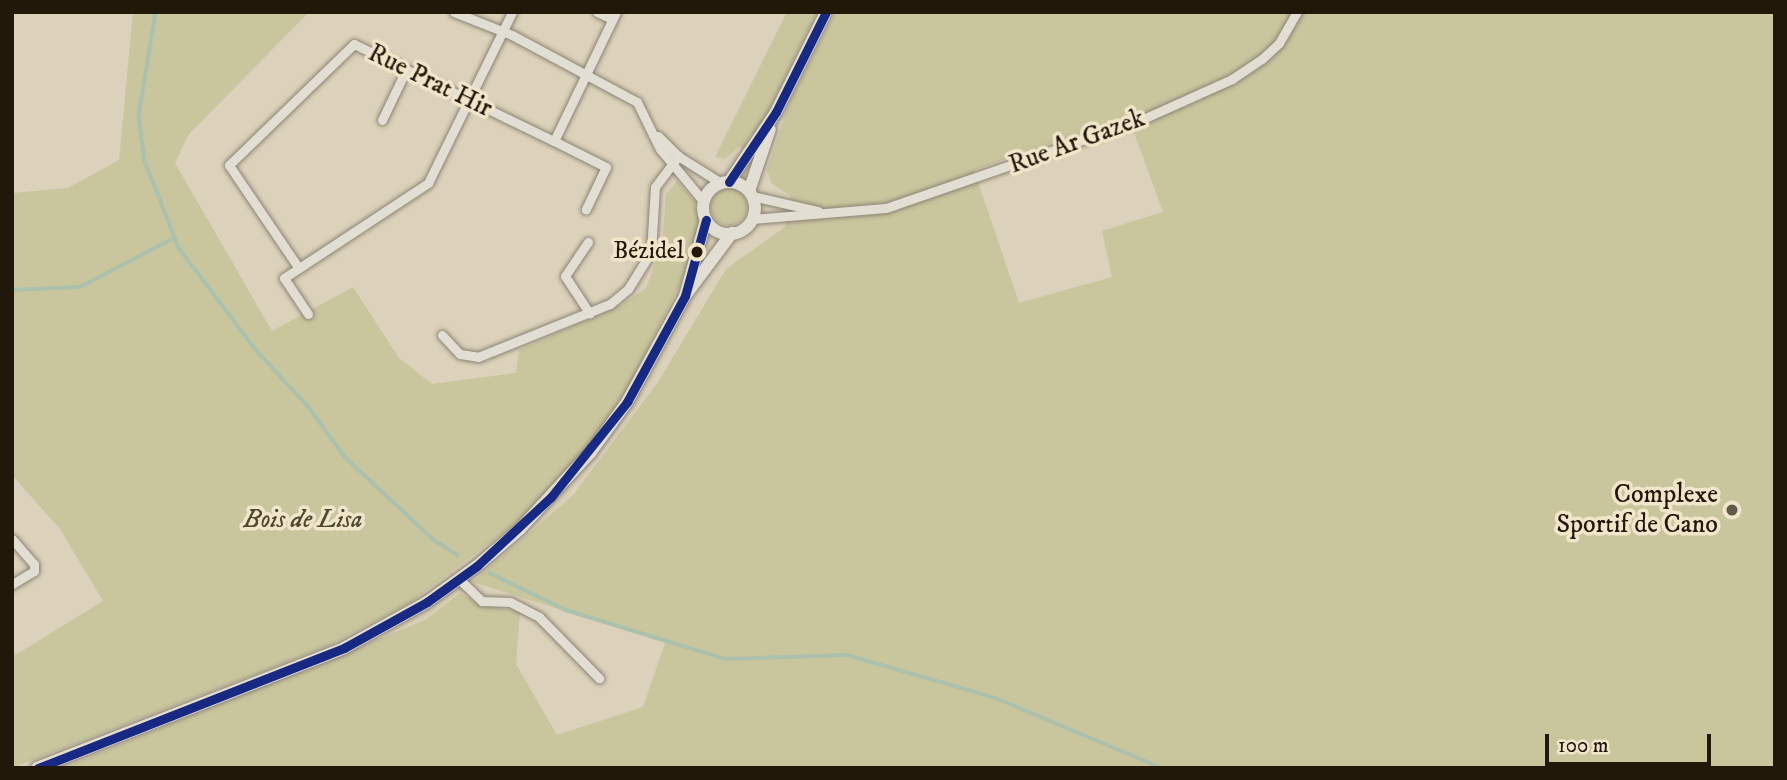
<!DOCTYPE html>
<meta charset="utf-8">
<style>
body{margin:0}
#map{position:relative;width:1787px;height:780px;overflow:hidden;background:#dcd1ba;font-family:"IM FELL DW Pica",serif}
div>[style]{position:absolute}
.green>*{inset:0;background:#c9c69e}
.round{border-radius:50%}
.stream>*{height:3.5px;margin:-1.75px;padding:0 1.75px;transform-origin:1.75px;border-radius:1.75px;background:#acc1ad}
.roads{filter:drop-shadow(0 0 2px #8b8475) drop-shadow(0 0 2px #8b8475)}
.street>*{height:9px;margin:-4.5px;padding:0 4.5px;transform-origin:4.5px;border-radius:4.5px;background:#e3ded3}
.secondary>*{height:12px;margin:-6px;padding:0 6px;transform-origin:6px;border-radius:6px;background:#e3ded3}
.secondary>.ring{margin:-6px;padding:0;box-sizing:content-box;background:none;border:12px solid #e3ded3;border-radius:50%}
.bus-1>*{height:9px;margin:-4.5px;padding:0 4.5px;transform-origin:4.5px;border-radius:4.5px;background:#172983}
.dots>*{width:19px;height:19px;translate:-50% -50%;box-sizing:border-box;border:4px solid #f1e5ca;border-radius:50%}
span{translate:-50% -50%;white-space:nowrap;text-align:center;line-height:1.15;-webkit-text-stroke:7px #f1e5ca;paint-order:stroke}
.bus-label{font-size:24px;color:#221809}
.right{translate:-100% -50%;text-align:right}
.street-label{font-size:26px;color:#221809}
.poi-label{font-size:26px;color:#221809}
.park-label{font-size:26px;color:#4f4a2f;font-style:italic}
.frame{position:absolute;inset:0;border:14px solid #221809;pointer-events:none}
.scale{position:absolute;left:1545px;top:734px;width:166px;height:32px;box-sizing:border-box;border:4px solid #221809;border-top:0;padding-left:9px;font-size:21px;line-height:24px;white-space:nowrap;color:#221809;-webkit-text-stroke:5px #f1e5ca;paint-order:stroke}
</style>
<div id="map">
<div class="green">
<div style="clip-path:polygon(133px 12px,309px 12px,189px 134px,175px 163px,272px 331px,353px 287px,399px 358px,432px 384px,516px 373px,519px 350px,621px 305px,646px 288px,662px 246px,666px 194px,677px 181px,695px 201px,700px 230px,680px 285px,628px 388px,584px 453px,517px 522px,411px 602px,330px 645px,12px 768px,12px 657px,103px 601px,60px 529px,12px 475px,12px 193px,68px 188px,119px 160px)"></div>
<div style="clip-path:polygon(787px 12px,817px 12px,756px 136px,751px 133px,743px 149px,739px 147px,725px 159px,715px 157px)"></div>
<div style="clip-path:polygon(evenodd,836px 12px,1775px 12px,1775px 768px,63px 768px,425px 620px,460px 593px,479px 604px,520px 612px,516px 664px,557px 735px,643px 707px,665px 643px,473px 582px,573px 495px,658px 382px,726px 269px,785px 227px,791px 196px,771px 183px,767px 170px,790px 100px,836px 12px,1128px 116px,1163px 212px,1102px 231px,1112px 277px,1019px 303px,974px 170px,1128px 116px)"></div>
<div class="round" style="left:711px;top:189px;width:36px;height:36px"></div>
</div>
<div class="stream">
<div style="left:156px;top:12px;width:105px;rotate:99.3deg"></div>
<div style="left:139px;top:116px;width:45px;rotate:82.4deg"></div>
<div style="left:145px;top:161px;width:93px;rotate:68.7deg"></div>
<div style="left:179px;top:248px;width:129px;rotate:52.9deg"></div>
<div style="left:257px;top:351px;width:75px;rotate:47.2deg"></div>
<div style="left:308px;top:406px;width:63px;rotate:54deg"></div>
<div style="left:345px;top:457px;width:120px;rotate:43deg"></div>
<div style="left:433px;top:539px;width:30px;rotate:33deg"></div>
<div style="left:12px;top:290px;width:68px;rotate:-2.5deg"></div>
<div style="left:80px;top:287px;width:106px;rotate:-27.5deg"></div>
<div style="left:490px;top:573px;width:85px;rotate:26deg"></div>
<div style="left:566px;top:610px;width:166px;rotate:17.1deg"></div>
<div style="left:725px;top:659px;width:122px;rotate:-1.9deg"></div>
<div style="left:847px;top:655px;width:155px;rotate:16.1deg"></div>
<div style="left:996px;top:698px;width:180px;rotate:22.9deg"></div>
</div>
<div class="roads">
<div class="street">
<div style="left:454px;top:12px;width:62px;rotate:21.6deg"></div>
<div style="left:512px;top:35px;width:142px;rotate:28.2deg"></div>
<div style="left:637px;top:102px;width:52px;rotate:63.9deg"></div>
<div style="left:660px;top:149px;width:69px;rotate:50.3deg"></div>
<div style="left:597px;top:12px;width:17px;rotate:25deg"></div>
<div style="left:382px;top:120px;width:55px;rotate:-64.4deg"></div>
<div style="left:658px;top:136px;width:28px;rotate:45deg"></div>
<div style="left:678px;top:156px;width:51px;rotate:32.1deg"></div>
<div style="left:554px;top:141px;width:58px;rotate:26.6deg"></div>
<div style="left:606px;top:167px;width:47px;rotate:115.5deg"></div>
<div style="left:752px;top:196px;width:68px;rotate:12.8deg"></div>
<div style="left:752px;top:219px;width:134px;rotate:-4.7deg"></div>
<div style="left:886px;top:208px;width:272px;rotate:-19.1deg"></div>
<div style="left:1143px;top:119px;width:98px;rotate:-24.2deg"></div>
<div style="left:1232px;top:79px;width:36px;rotate:-34deg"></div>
<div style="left:1262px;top:59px;width:23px;rotate:-43deg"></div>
<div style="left:1279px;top:43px;width:36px;rotate:-60deg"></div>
<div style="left:588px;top:242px;width:41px;rotate:124.1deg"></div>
<div style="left:565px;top:276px;width:45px;rotate:56.7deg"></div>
<div style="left:298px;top:267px;width:123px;rotate:-124.1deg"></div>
<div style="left:229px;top:165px;width:174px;rotate:-44.1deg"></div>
<div style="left:354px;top:44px;width:222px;rotate:25.9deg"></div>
<div style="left:554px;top:141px;width:143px;rotate:-64.3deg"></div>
<div style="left:308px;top:314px;width:43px;rotate:-123.7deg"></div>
<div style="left:284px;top:278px;width:173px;rotate:-33.4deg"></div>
<div style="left:428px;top:183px;width:191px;rotate:-63.8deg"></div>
<div style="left:442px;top:335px;width:26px;rotate:47deg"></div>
<div style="left:460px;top:354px;width:18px;rotate:9deg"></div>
<div style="left:478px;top:357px;width:142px;rotate:-21.9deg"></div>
<div style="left:610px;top:304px;width:23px;rotate:-40deg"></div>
<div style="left:628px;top:289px;width:44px;rotate:-58.1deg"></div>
<div style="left:651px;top:252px;width:65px;rotate:-86.5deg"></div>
<div style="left:655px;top:187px;width:39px;rotate:-53deg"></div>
<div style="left:12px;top:539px;width:33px;rotate:49deg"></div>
<div style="left:34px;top:564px;width:7px;rotate:90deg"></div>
<div style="left:34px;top:571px;width:26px;rotate:149deg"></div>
<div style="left:459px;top:579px;width:32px;rotate:44deg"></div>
<div style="left:482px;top:601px;width:28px;rotate:2deg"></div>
<div style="left:510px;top:602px;width:33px;rotate:27deg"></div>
<div style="left:539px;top:617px;width:86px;rotate:45.5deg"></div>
</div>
<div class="secondary">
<div style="left:729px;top:182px;width:84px;rotate:-56.1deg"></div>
<div style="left:776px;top:112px;width:112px;rotate:-63.4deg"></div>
<div class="ring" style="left:703px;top:182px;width:40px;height:40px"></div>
<div style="left:749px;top:191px;width:65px;rotate:-71.3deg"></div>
<div style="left:685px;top:296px;width:79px;rotate:-74.6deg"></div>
<div style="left:37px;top:768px;width:330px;rotate:-21.3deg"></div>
<div style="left:344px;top:648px;width:95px;rotate:-29deg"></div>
<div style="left:427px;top:602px;width:62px;rotate:-35.8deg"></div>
<div style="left:477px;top:566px;width:57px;rotate:-40.7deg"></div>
<div style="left:520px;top:529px;width:103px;rotate:-47.4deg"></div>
<div style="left:590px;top:453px;width:63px;rotate:-54deg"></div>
<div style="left:627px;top:402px;width:121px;rotate:-61.3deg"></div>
<div style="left:685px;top:296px;width:79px;rotate:-53.3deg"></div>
</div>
</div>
<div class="bus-1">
<div style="left:729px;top:182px;width:84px;rotate:-56.1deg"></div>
<div style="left:776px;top:112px;width:112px;rotate:-63.4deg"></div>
<div style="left:38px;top:768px;width:329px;rotate:-21.4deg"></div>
<div style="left:344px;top:648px;width:95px;rotate:-29deg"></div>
<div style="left:427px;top:602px;width:62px;rotate:-35.8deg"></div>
<div style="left:477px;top:566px;width:101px;rotate:-43deg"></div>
<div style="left:551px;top:497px;width:122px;rotate:-51.3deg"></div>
<div style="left:627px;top:402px;width:121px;rotate:-61.3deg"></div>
<div style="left:685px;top:296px;width:79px;rotate:-74.6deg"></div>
</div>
<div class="dots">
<div style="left:697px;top:252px;background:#221809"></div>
<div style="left:1732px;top:510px;background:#635947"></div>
</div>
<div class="bus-label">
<span class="right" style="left:684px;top:252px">Bézidel</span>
</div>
<div class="street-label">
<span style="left:430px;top:81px;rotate:26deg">Rue Prat Hir</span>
<span style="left:1077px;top:142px;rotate:-20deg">Rue Ar Gazek</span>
</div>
<div class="poi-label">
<span class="right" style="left:1718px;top:510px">Complexe<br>Sportif de Cano</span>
</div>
<div class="park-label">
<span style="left:303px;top:520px">Bois de Lisa</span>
</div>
<div class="frame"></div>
<div class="scale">100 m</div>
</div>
